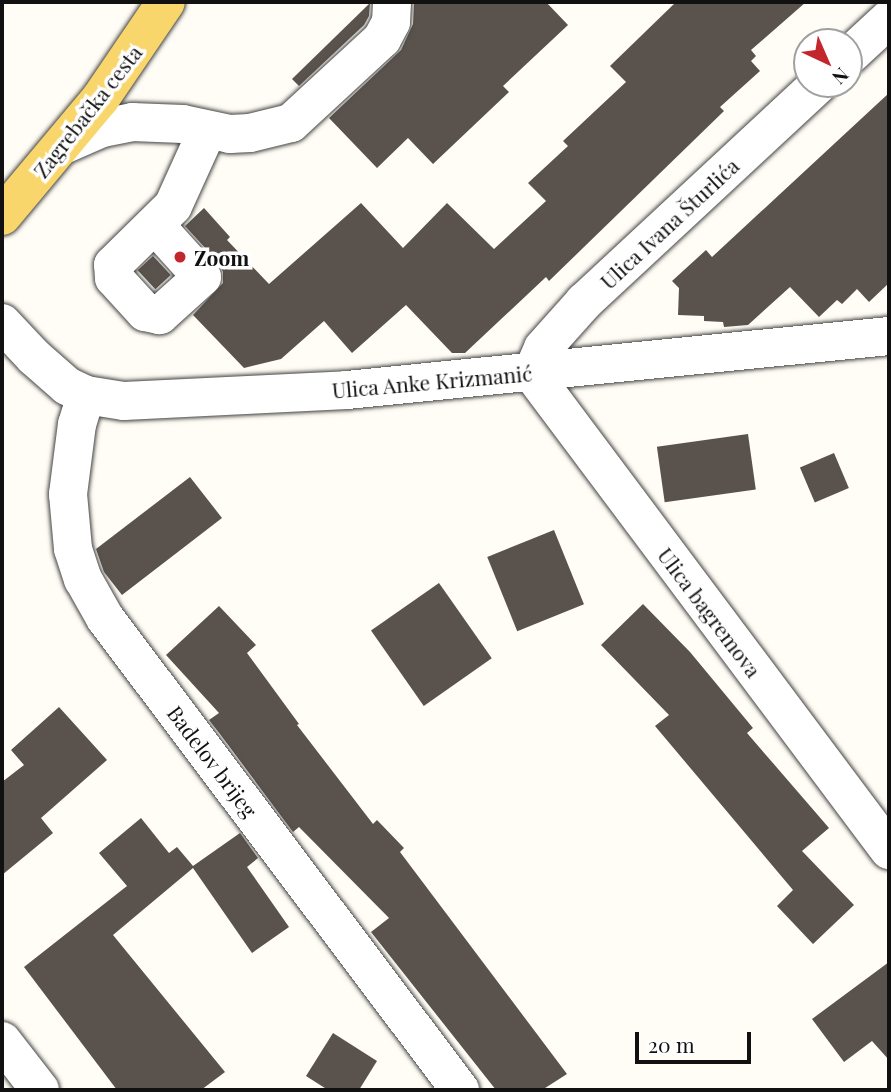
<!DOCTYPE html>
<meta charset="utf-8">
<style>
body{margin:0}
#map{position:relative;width:891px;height:1092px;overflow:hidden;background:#fffdf5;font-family:"Playfair Display",serif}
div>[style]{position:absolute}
.building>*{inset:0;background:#5a524d;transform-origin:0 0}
.roads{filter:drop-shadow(0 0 2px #444) drop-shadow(0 0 2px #444)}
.minor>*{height:38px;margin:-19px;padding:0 19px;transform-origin:19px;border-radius:19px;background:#fff}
.major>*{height:38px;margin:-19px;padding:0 19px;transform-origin:19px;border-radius:19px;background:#f9d66b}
.dots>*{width:19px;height:19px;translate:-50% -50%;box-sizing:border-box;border:4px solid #fff;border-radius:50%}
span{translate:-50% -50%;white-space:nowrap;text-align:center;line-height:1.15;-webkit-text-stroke:7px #fff;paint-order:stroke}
.street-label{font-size:21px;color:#111}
.poi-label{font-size:21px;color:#111;font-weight:700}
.left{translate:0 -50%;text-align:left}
.frame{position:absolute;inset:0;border:4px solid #111;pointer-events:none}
.north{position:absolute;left:793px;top:28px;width:70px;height:70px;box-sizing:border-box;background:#fff;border:2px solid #a0a0a0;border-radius:50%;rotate:136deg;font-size:19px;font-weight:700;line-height:28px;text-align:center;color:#111}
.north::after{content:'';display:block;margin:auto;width:24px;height:32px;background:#c4262e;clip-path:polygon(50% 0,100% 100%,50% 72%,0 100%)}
.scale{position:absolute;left:635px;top:1032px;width:116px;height:32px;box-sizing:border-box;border:4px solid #111;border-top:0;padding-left:9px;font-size:21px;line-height:24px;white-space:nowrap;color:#111;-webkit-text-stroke:5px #fff;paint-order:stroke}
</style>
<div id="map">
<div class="building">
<div style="clip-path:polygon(414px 2px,546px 2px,568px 25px,503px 86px,509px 92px,433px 164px,408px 138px,377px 168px,329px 118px,401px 50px,413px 24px)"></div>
<div style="clip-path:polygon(676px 2px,806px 2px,751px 50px,756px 56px,751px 61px,760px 71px,720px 107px,724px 111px,549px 281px,546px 277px,465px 353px,452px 353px,406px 305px,352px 353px,324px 321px,281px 359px,244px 368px,193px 315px,223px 283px,223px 272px,219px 263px,185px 226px,204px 208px,230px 237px,227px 240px,269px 284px,361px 203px,403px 248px,447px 203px,494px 249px,546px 201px,528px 183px,568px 146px,563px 141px,626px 82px,610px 66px)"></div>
<div style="clip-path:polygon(370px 3px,369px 16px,364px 25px,299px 86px,292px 79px)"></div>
<div style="clip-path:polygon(889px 93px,889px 283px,869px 302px,857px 289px,842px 304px,837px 300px,819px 317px,790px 287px,748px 325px,724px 327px,723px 322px,704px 321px,704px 316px,678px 315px,679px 288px,672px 281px,706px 250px,712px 257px)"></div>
<div style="left:153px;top:256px;width:26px;height:21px;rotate:47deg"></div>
<div style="left:748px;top:434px;width:56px;height:92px;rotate:82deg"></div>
<div style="left:834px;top:453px;width:38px;height:37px;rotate:67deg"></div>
<div style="clip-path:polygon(190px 477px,222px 518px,122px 595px,104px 572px,96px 549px)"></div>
<div style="left:554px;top:530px;width:80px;height:72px;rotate:68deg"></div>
<div style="left:439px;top:583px;width:92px;height:83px;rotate:55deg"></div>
<div style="clip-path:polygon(643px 604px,690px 652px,753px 728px,747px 733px,829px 828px,802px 851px,854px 905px,813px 944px,777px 906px,793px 890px,655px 726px,669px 715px,601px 645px)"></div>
<div style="clip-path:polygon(219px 606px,256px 645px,247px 653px,299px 724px,297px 725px,373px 824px,377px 820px,404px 848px,400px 852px,567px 1074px,542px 1090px,496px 1090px,371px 932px,389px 918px,299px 827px,293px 832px,220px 734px,209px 720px,219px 713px,166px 655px)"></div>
<div style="clip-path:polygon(59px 707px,107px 760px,41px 818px,53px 833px,2px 875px,2px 782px,24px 765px,11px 750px)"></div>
<div style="clip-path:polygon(141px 818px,169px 853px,177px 847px,193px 866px,240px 833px,258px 858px,247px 867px,289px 927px,252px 953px,193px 868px,113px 935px,225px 1072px,201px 1090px,117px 1090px,24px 967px,127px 886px,99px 853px)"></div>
<div style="clip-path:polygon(889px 962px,889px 1060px,872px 1041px,844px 1062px,812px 1019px)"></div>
<div style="clip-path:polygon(333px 1033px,377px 1061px,359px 1090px,328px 1090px,306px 1076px)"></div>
</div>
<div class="roads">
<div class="minor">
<div style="left:849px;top:56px;width:54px;rotate:-42.8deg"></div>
<div style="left:63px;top:145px;width:43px;rotate:-23.6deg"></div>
<div style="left:102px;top:128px;width:31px;rotate:-11deg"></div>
<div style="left:132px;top:122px;width:51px;rotate:2.2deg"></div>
<div style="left:183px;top:124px;width:48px;rotate:12deg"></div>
<div style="left:230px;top:134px;width:20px;rotate:-3deg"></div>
<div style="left:250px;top:133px;width:42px;rotate:-13.7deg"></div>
<div style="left:291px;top:123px;width:124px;rotate:-42.7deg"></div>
<div style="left:382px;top:39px;width:19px;rotate:-62deg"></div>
<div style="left:391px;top:22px;width:20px;rotate:-87deg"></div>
<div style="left:155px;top:225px;width:70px;rotate:47.9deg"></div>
<div style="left:202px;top:277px;width:57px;rotate:137.9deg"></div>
<div style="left:160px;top:315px;width:15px;rotate:-169deg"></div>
<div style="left:145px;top:312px;width:46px;rotate:-132.4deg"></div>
<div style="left:114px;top:278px;width:13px;rotate:-94deg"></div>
<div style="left:113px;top:265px;width:84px;rotate:-44.5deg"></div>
<div style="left:173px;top:206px;width:82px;rotate:-65.6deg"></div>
<div style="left:2px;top:323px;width:47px;rotate:46.7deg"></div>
<div style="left:34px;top:357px;width:44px;rotate:41.3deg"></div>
<div style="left:67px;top:386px;width:21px;rotate:25deg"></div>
<div style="left:86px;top:395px;width:38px;rotate:9deg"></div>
<div style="left:124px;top:401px;width:223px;rotate:-2.8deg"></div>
<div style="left:347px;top:390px;width:545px;rotate:-5.69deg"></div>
<div style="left:532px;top:373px;width:596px;rotate:53.19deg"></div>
<div style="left:532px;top:373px;width:27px;rotate:-66deg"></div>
<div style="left:543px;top:348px;width:62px;rotate:-48.3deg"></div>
<div style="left:584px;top:302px;width:321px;rotate:-42.9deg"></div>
<div style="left:86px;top:395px;width:30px;rotate:107deg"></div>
<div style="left:77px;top:424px;width:71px;rotate:97.3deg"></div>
<div style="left:68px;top:494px;width:55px;rotate:84.8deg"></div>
<div style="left:73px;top:549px;width:32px;rotate:72deg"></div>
<div style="left:83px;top:579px;width:45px;rotate:60.6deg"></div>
<div style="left:105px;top:618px;width:591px;rotate:53.05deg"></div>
<div style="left:2px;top:1041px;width:62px;rotate:52.2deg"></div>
</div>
<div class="major">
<div style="left:2px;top:216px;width:153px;rotate:-50.1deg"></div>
<div style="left:100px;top:99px;width:117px;rotate:-55.8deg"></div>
</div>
</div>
<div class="dots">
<div style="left:180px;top:257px;background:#c4262e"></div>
</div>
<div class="street-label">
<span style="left:87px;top:111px;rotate:-52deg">Zagrebačka cesta</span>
<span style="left:669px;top:223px;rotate:-43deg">Ulica Ivana Šturlića</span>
<span style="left:432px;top:381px;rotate:-5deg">Ulica Anke Krizmanić</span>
<span style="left:710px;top:612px;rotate:53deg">Ulica bagremova</span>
<span style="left:213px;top:761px;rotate:53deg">Badelov brijeg</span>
</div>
<div class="poi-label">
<span class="left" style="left:194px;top:257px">Zoom</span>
</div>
<div class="frame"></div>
<div class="north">N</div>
<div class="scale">20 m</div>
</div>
